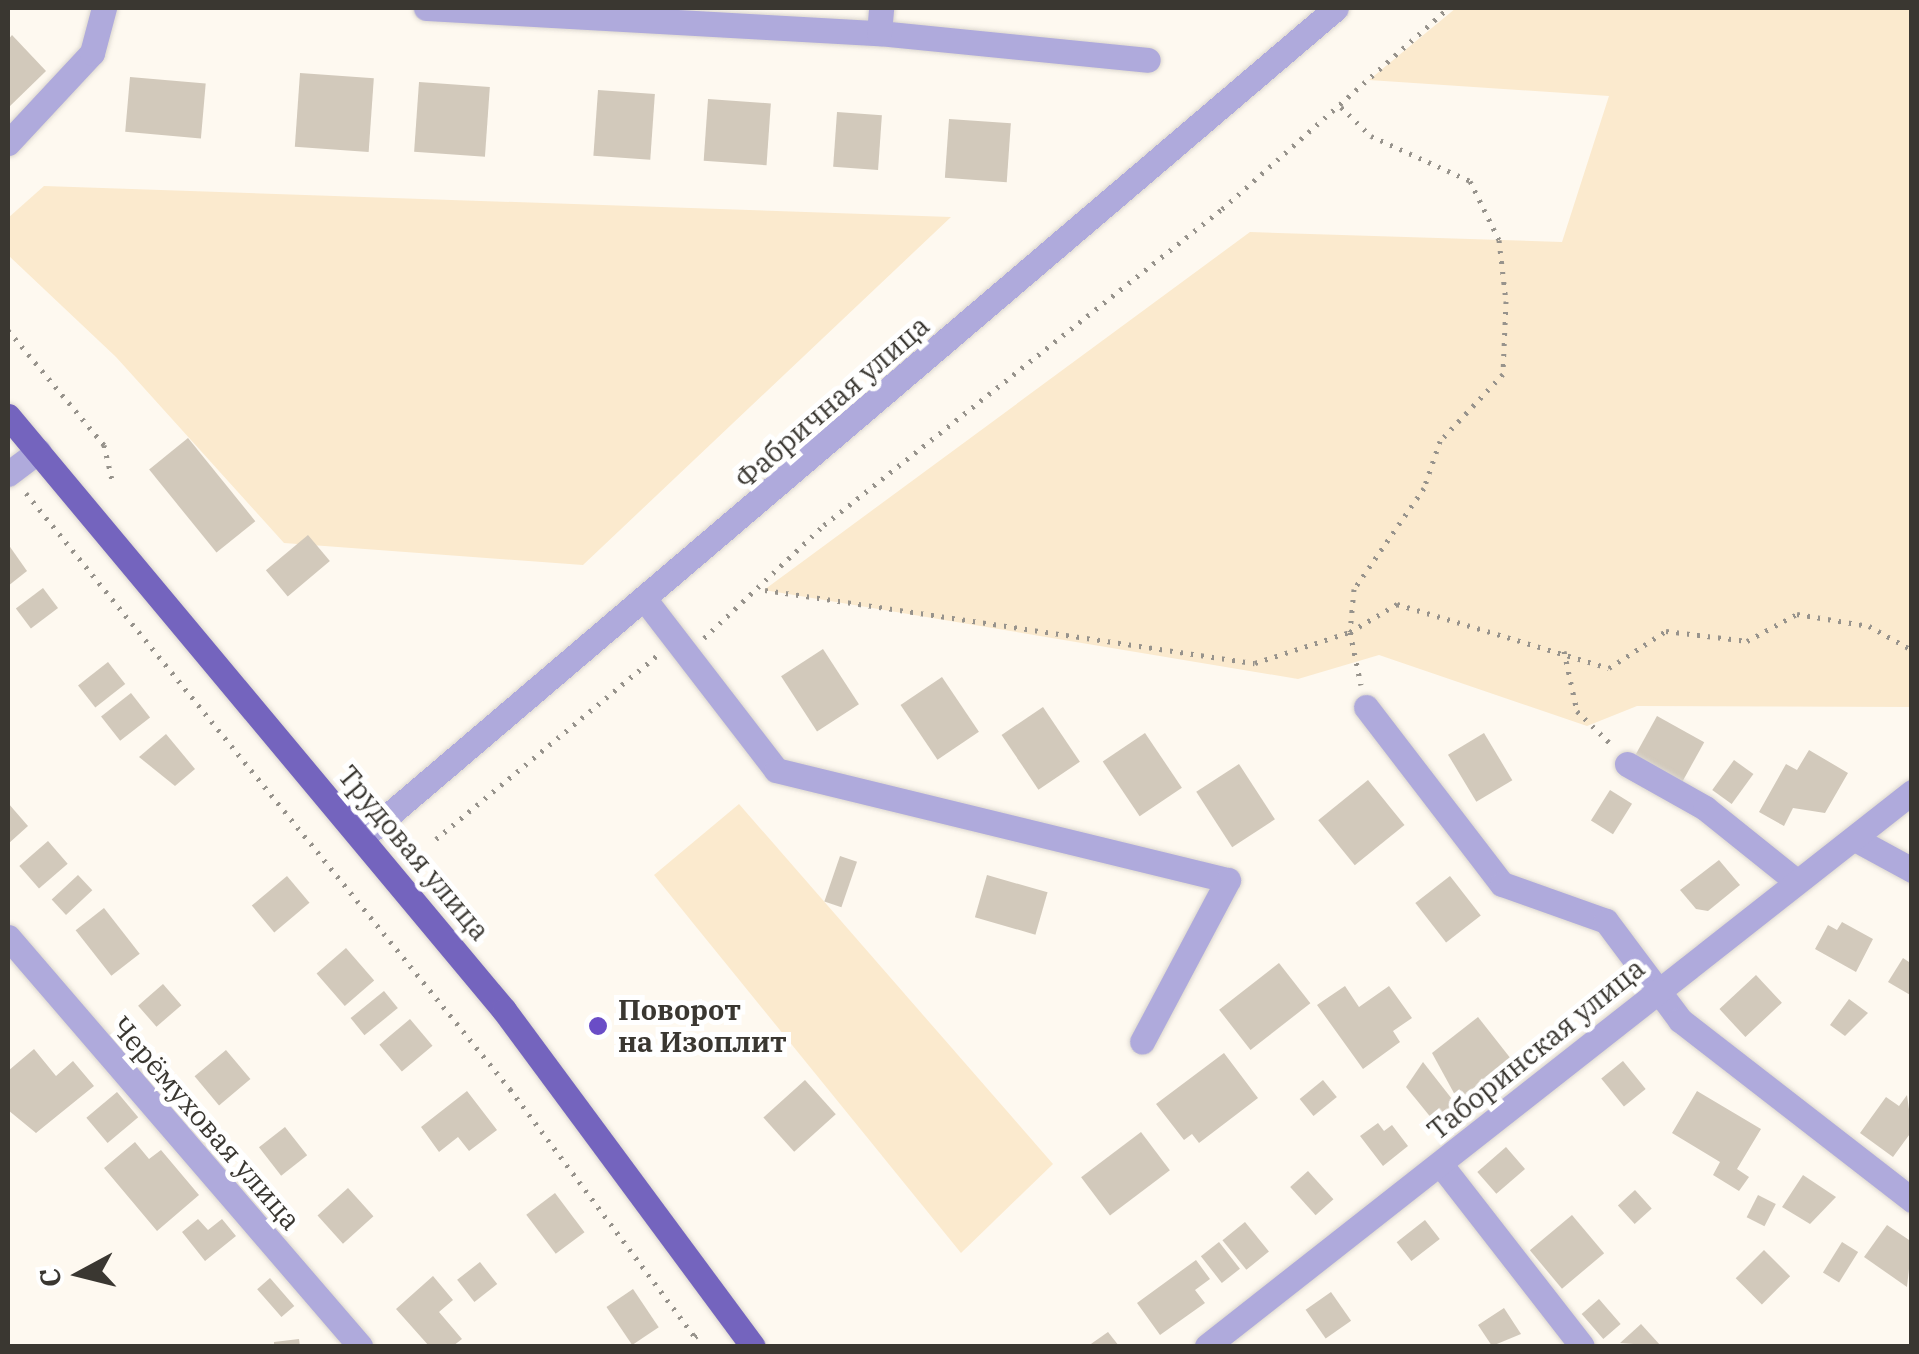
<!DOCTYPE html>
<meta charset="utf-8">
<style>
body{margin:0}
#map{position:relative;width:1919px;height:1354px;overflow:hidden;background:#fef9f0;font-family:"IBM Plex Serif",serif}
div>[style]{position:absolute}
.green>*{inset:0;background:#fbeace}
.building>*{inset:0;background:#d2c9bb;transform-origin:0 0}
.path>*{height:5px;margin-top:-2.5px;transform-origin:0;background:repeating-linear-gradient(90deg,#97938c 0 2.5px,transparent 0 10.5px)}
.roads{filter:drop-shadow(0 0 2px #dbd6ce) drop-shadow(0 0 2px #dbd6ce)}
.minor>*{height:25px;margin:-12.5px;padding:0 12.5px;transform-origin:12.5px;border-radius:12.5px;background:#afaadc}
.major>*{height:25px;margin:-12.5px;padding:0 12.5px;transform-origin:12.5px;border-radius:12.5px;background:#7464be}
.dots>*{width:28px;height:28px;translate:-50% -50%;box-sizing:border-box;border:5px solid #fff;border-radius:50%}
span{translate:-50% -50%;white-space:nowrap;text-align:center;line-height:1.15;-webkit-text-stroke:10px #fff;paint-order:stroke}
.street-label{font-size:28px;color:#3a3731}
.poi-label{font-size:28px;color:#3a3731;font-weight:700}
.left{translate:0 -50%;text-align:left}
.frame{position:absolute;inset:0;border:10px solid #3a3731;pointer-events:none}
.north{position:absolute;left:30px;top:1224px;width:100px;height:100px;-webkit-text-stroke:8px #fff;paint-order:stroke;rotate:263deg;font-size:28px;font-weight:700;line-height:40px;text-align:center;color:#3a3731}
.north::after{content:'';display:block;margin:auto;width:35px;height:45px;background:#3a3731;clip-path:polygon(50% 0,100% 100%,50% 72%,0 100%)}
</style>
<div id="map">
<div class="green">
<div style="clip-path:polygon(1456px 8px,1911px 8px,1911px 707px,1637px 706px,1587px 726px,1379px 655px,1298px 679px,764px 590px,1250px 232px,1562px 242px,1609px 96px,1369px 80px)"></div>
<div style="clip-path:polygon(44px 186px,951px 217px,583px 565px,284px 543px,116px 357px,8px 255px,8px 218px)"></div>
<div style="clip-path:polygon(739px 804px,1053px 1164px,961px 1253px,654px 875px)"></div>
</div>
<div class="building">
<div style="clip-path:polygon(12px 35px,46px 71px,8px 108px,8px 40px)"></div>
<div style="left:300px;top:73px;width:74px;height:74px;rotate:4deg"></div>
<div style="left:130px;top:77px;width:76px;height:55px;rotate:5deg"></div>
<div style="left:419px;top:82px;width:71px;height:70px;rotate:4deg"></div>
<div style="left:598px;top:90px;width:57px;height:66px;rotate:4deg"></div>
<div style="left:708px;top:99px;width:63px;height:62px;rotate:4deg"></div>
<div style="left:837px;top:112px;width:45px;height:55px;rotate:4deg"></div>
<div style="left:949px;top:119px;width:62px;height:59px;rotate:4deg"></div>
<div style="left:188px;top:438px;width:107px;height:50px;rotate:51deg"></div>
<div style="left:308px;top:535px;width:34px;height:55px;rotate:50deg"></div>
<div style="clip-path:polygon(8px 544px,27px 571px,8px 586px)"></div>
<div style="left:43px;top:588px;width:25px;height:34px;rotate:53deg"></div>
<div style="left:823px;top:649px;width:66px;height:50px;rotate:57deg"></div>
<div style="left:108px;top:662px;width:28px;height:38px;rotate:52deg"></div>
<div style="left:942px;top:677px;width:66px;height:50px;rotate:56deg"></div>
<div style="left:131px;top:693px;width:31px;height:38px;rotate:52deg"></div>
<div style="left:1043px;top:707px;width:66px;height:50px;rotate:56deg"></div>
<div style="left:1657px;top:716px;width:54px;height:46px;rotate:29deg"></div>
<div style="left:1145px;top:733px;width:66px;height:51px;rotate:56deg"></div>
<div style="left:1484px;top:733px;width:55px;height:42px;rotate:59deg"></div>
<div style="clip-path:polygon(166px 734px,195px 769px,175px 786px,139px 757px)"></div>
<div style="clip-path:polygon(1809px 750px,1848px 773px,1825px 813px,1793px 808px,1784px 826px,1759px 812px,1786px 764px,1797px 770px)"></div>
<div style="left:1734px;top:760px;width:24px;height:37px;rotate:36deg"></div>
<div style="left:1239px;top:764px;width:66px;height:51px;rotate:57deg"></div>
<div style="left:1368px;top:780px;width:58px;height:64px;rotate:51deg"></div>
<div style="left:1610px;top:790px;width:26px;height:36px;rotate:32deg"></div>
<div style="clip-path:polygon(8px 803px,28px 826px,8px 844px)"></div>
<div style="left:48px;top:841px;width:30px;height:38px;rotate:49deg"></div>
<div style="left:840px;top:856px;width:18px;height:48px;rotate:19deg"></div>
<div style="clip-path:polygon(1719px 860px,1740px 885px,1708px 911px,1696px 909px,1680px 890px)"></div>
<div style="left:78px;top:875px;width:21px;height:36px;rotate:47deg"></div>
<div style="left:987px;top:875px;width:63px;height:44px;rotate:16deg"></div>
<div style="left:287px;top:876px;width:35px;height:46px;rotate:50deg"></div>
<div style="left:1450px;top:876px;width:50px;height:44px;rotate:52deg"></div>
<div style="left:104px;top:908px;width:58px;height:36px;rotate:52deg"></div>
<div style="clip-path:polygon(1842px 922px,1873px 939px,1856px 972px,1815px 949px,1828px 925px,1837px 930px)"></div>
<div style="left:346px;top:948px;width:43px;height:39px;rotate:49deg"></div>
<div style="clip-path:polygon(1903px 958px,1912px 964px,1912px 996px,1888px 982px)"></div>
<div style="left:1279px;top:963px;width:51px;height:76px;rotate:52deg"></div>
<div style="left:1756px;top:975px;width:38px;height:50px;rotate:47deg"></div>
<div style="left:163px;top:984px;width:28px;height:33px;rotate:49deg"></div>
<div style="clip-path:polygon(1345px 986px,1359px 1007px,1389px 986px,1412px 1018px,1393px 1031px,1400px 1042px,1363px 1069px,1317px 1005px)"></div>
<div style="left:384px;top:991px;width:22px;height:43px;rotate:51deg"></div>
<div style="clip-path:polygon(1849px 999px,1868px 1013px,1845px 1036px,1830px 1025px)"></div>
<div style="clip-path:polygon(1478px 1017px,1515px 1064px,1461px 1106px,1432px 1053px)"></div>
<div style="left:410px;top:1019px;width:35px;height:40px;rotate:50deg"></div>
<div style="clip-path:polygon(34px 1049px,56px 1076px,73px 1061px,94px 1086px,36px 1133px,8px 1110px,8px 1071px)"></div>
<div style="left:226px;top:1050px;width:38px;height:41px;rotate:50deg"></div>
<div style="clip-path:polygon(1224px 1053px,1258px 1098px,1199px 1143px,1192px 1134px,1184px 1140px,1156px 1104px)"></div>
<div style="left:1623px;top:1061px;width:36px;height:28px;rotate:51deg"></div>
<div style="clip-path:polygon(1423px 1062px,1459px 1108px,1437px 1125px,1406px 1087px)"></div>
<div style="left:805px;top:1080px;width:46px;height:56px;rotate:48deg"></div>
<div style="left:1323px;top:1080px;width:22px;height:30px;rotate:51deg"></div>
<div style="clip-path:polygon(467px 1091px,497px 1130px,469px 1151px,458px 1137px,439px 1152px,421px 1127px)"></div>
<div style="clip-path:polygon(1697px 1091px,1761px 1129px,1737px 1169px,1749px 1177px,1739px 1191px,1713px 1175px,1720px 1162px,1672px 1133px)"></div>
<div style="left:117px;top:1092px;width:33px;height:40px;rotate:50deg"></div>
<div style="clip-path:polygon(1907px 1095px,1912px 1131px,1893px 1157px,1860px 1133px,1886px 1097px,1899px 1106px)"></div>
<div style="clip-path:polygon(1378px 1123px,1384px 1131px,1392px 1125px,1408px 1146px,1383px 1166px,1360px 1136px)"></div>
<div style="left:285px;top:1127px;width:36px;height:33px;rotate:52deg"></div>
<div style="left:1141px;top:1132px;width:48px;height:75px;rotate:53deg"></div>
<div style="clip-path:polygon(135px 1142px,149px 1159px,161px 1150px,199px 1195px,157px 1231px,104px 1168px)"></div>
<div style="left:1506px;top:1147px;width:29px;height:38px;rotate:49deg"></div>
<div style="left:1308px;top:1171px;width:38px;height:24px;rotate:48deg"></div>
<div style="clip-path:polygon(1803px 1175px,1836px 1197px,1810px 1224px,1782px 1207px)"></div>
<div style="left:348px;top:1188px;width:38px;height:41px;rotate:48deg"></div>
<div style="left:1635px;top:1190px;width:25px;height:23px;rotate:48deg"></div>
<div style="left:555px;top:1193px;width:49px;height:36px;rotate:53deg"></div>
<div style="left:1758px;top:1195px;width:20px;height:25px;rotate:27deg"></div>
<div style="left:1572px;top:1215px;width:50px;height:55px;rotate:50deg"></div>
<div style="clip-path:polygon(198px 1219px,208px 1230px,222px 1219px,236px 1236px,205px 1261px,182px 1232px)"></div>
<div style="left:1425px;top:1220px;width:24px;height:36px;rotate:52deg"></div>
<div style="left:1245px;top:1222px;width:38px;height:29px;rotate:51deg"></div>
<div style="clip-path:polygon(1887px 1225px,1912px 1242px,1907px 1287px,1864px 1257px)"></div>
<div style="left:1219px;top:1242px;width:34px;height:23px;rotate:52deg"></div>
<div style="left:1842px;top:1242px;width:19px;height:36px;rotate:32deg"></div>
<div style="left:1764px;top:1250px;width:37px;height:40px;rotate:45deg"></div>
<div style="clip-path:polygon(1196px 1260px,1210px 1279px,1195px 1290px,1205px 1303px,1160px 1335px,1137px 1303px)"></div>
<div style="left:480px;top:1262px;width:28px;height:29px;rotate:52deg"></div>
<div style="clip-path:polygon(433px 1276px,453px 1300px,439px 1312px,462px 1339px,453px 1346px,429px 1346px,396px 1309px)"></div>
<div style="left:270px;top:1278px;width:37px;height:17px;rotate:49deg"></div>
<div style="left:633px;top:1289px;width:46px;height:32px;rotate:56deg"></div>
<div style="left:1331px;top:1292px;width:35px;height:31px;rotate:55deg"></div>
<div style="left:1599px;top:1299px;width:33px;height:23px;rotate:49deg"></div>
<div style="clip-path:polygon(1504px 1308px,1521px 1334px,1492px 1346px,1478px 1325px)"></div>
<div style="clip-path:polygon(1641px 1324px,1661px 1346px,1620px 1343px)"></div>
<div style="clip-path:polygon(1108px 1332px,1119px 1346px,1088px 1346px)"></div>
<div style="clip-path:polygon(299px 1339px,300px 1346px,274px 1346px,274px 1342px)"></div>
</div>
<div class="path">
<div style="left:1341px;top:107px;width:42px;rotate:44deg"></div>
<div style="left:1371px;top:136px;width:109px;rotate:24.4deg"></div>
<div style="left:1470px;top:181px;width:66px;rotate:63.8deg"></div>
<div style="left:1499px;top:240px;width:61px;rotate:83.5deg"></div>
<div style="left:1506px;top:301px;width:73px;rotate:92.4deg"></div>
<div style="left:1503px;top:374px;width:92px;rotate:133.2deg"></div>
<div style="left:1440px;top:441px;width:50px;rotate:108.8deg"></div>
<div style="left:1424px;top:488px;width:123px;rotate:124.7deg"></div>
<div style="left:1354px;top:589px;width:43px;rotate:95.3deg"></div>
<div style="left:8px;top:330px;width:150px;rotate:50.1deg"></div>
<div style="left:104px;top:445px;width:39px;rotate:77deg"></div>
<div style="left:26px;top:493px;width:768px;rotate:50.92deg"></div>
<div style="left:510px;top:1089px;width:309px;rotate:53.3deg"></div>
<div style="left:695px;top:1337px;width:9px;rotate:-36deg"></div>
<div style="left:765px;top:590px;width:495px;rotate:8.5deg"></div>
<div style="left:1255px;top:663px;width:100px;rotate:-18.1deg"></div>
<div style="left:1350px;top:632px;width:54px;rotate:78.3deg"></div>
<div style="left:1350px;top:632px;width:55px;rotate:-30.8deg"></div>
<div style="left:1397px;top:604px;width:221px;rotate:16.8deg"></div>
<div style="left:1609px;top:668px;width:68px;rotate:-33deg"></div>
<div style="left:1666px;top:631px;width:82px;rotate:7deg"></div>
<div style="left:1747px;top:641px;width:57px;rotate:-28.4deg"></div>
<div style="left:1797px;top:614px;width:73px;rotate:9.5deg"></div>
<div style="left:1869px;top:626px;width:49px;rotate:29.2deg"></div>
<div style="left:704px;top:638px;width:165px;rotate:-43.3deg"></div>
<div style="left:824px;top:525px;width:508px;rotate:-38.45deg"></div>
<div style="left:1222px;top:209px;width:302px;rotate:-41.6deg"></div>
<div style="left:1564px;top:651px;width:61px;rotate:77.8deg"></div>
<div style="left:1577px;top:711px;width:50px;rotate:44.2deg"></div>
<div style="left:436px;top:839px;width:290px;rotate:-39.7deg"></div>
</div>
<div class="roads">
<div class="minor">
<div style="left:426px;top:8px;width:454px;rotate:3.2deg"></div>
<div style="left:879px;top:33px;width:270px;rotate:5.7deg"></div>
<div style="left:879px;top:33px;width:25px;rotate:-85deg"></div>
<div style="left:8px;top:143px;width:123px;rotate:-47deg"></div>
<div style="left:92px;top:53px;width:47px;rotate:-75.1deg"></div>
<div style="left:8px;top:474px;width:38px;rotate:-37deg"></div>
<div style="left:646px;top:601px;width:213px;rotate:52.4deg"></div>
<div style="left:776px;top:770px;width:465px;rotate:13.7deg"></div>
<div style="left:1228px;top:880px;width:183px;rotate:118deg"></div>
<div style="left:1366px;top:707px;width:223px;rotate:52.5deg"></div>
<div style="left:1502px;top:884px;width:110px;rotate:19.6deg"></div>
<div style="left:1606px;top:921px;width:124px;rotate:53.2deg"></div>
<div style="left:1680px;top:1020px;width:294px;rotate:37.8deg"></div>
<div style="left:1627px;top:764px;width:90px;rotate:29.4deg"></div>
<div style="left:1705px;top:808px;width:117px;rotate:38.7deg"></div>
<div style="left:363px;top:837px;width:1278px;rotate:-40.43deg"></div>
<div style="left:1855px;top:839px;width:65px;rotate:28.5deg"></div>
<div style="left:8px;top:937px;width:540px;rotate:49.28deg"></div>
<div style="left:1441px;top:1165px;width:229px;rotate:52.1deg"></div>
<div style="left:1207px;top:1346px;width:897px;rotate:-38.16deg"></div>
</div>
<div class="major">
<div style="left:8px;top:416px;width:774px;rotate:50.14deg"></div>
<div style="left:504px;top:1010px;width:418px;rotate:53.5deg"></div>
</div>
</div>
<div class="dots">
<div style="left:598px;top:1026px;background:#6a4dc6"></div>
</div>
<div class="street-label">
<span style="left:832px;top:402px;rotate:-41deg">Фабричная улица</span>
<span style="left:414px;top:853px;rotate:50deg">Трудовая улица</span>
<span style="left:1536px;top:1049px;rotate:-39deg">Таборинская улица</span>
<span style="left:206px;top:1123px;rotate:49deg">Черёмуховая улица</span>
</div>
<div class="poi-label">
<span class="left" style="left:618px;top:1026px">Поворот<br>на Изоплит</span>
</div>
<div class="frame"></div>
<div class="north">С</div>
</div>
